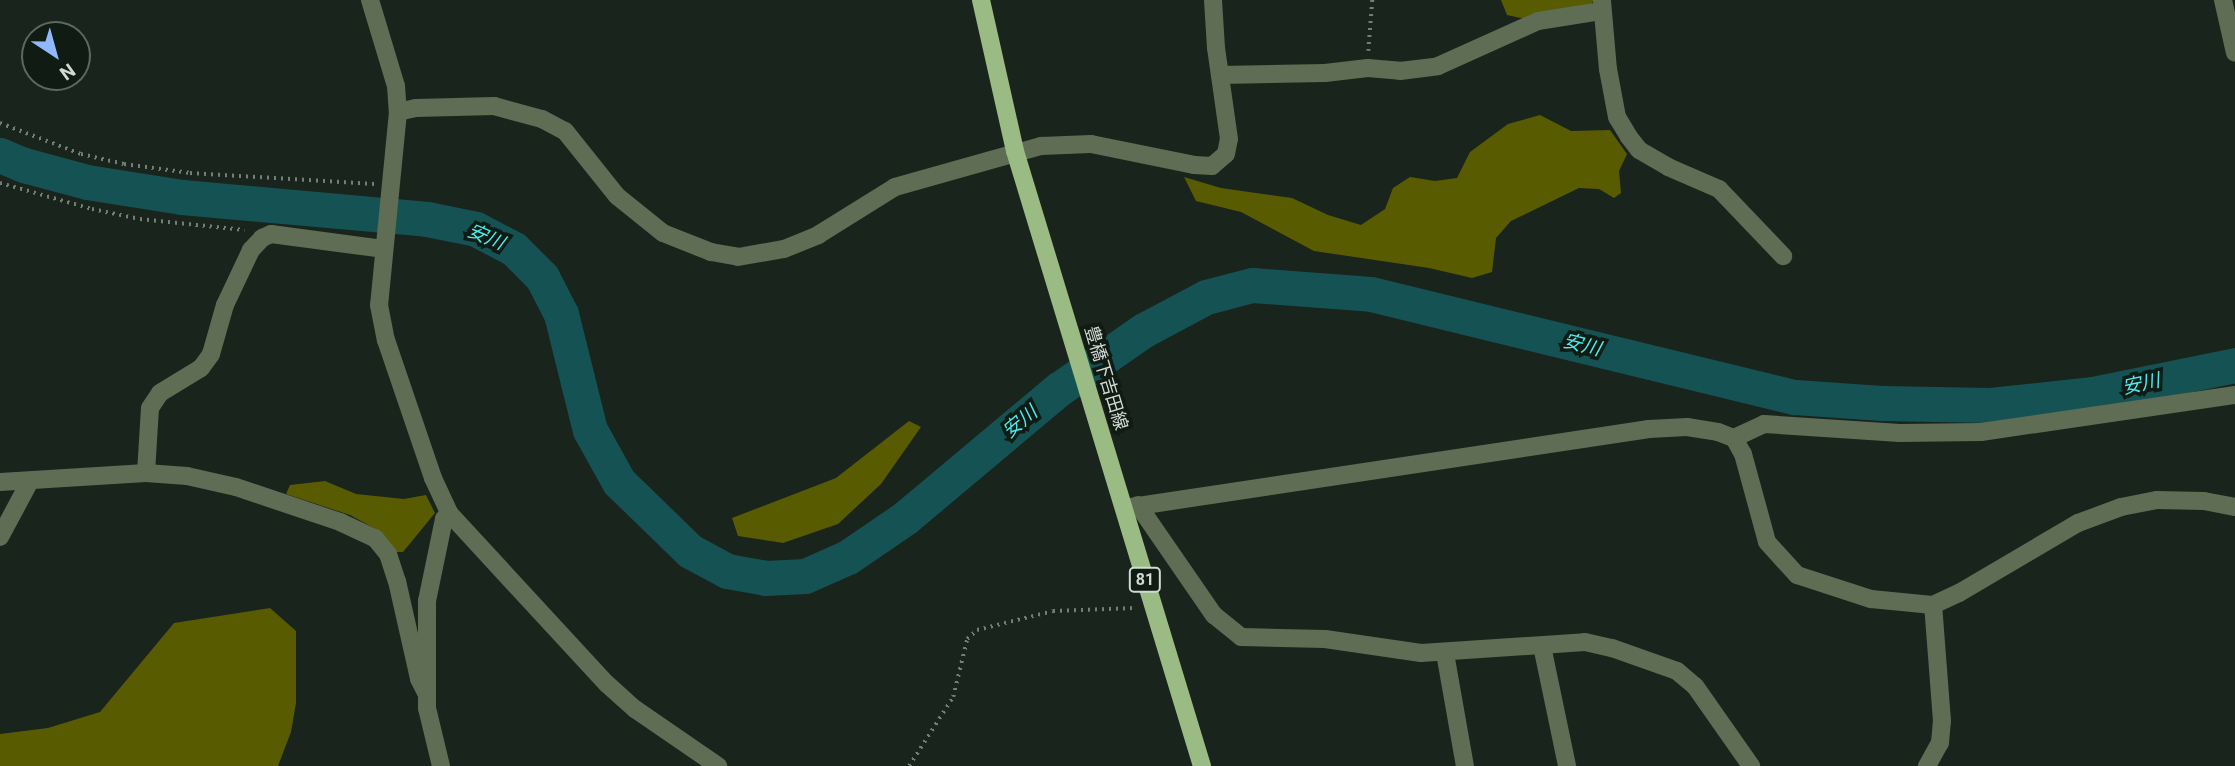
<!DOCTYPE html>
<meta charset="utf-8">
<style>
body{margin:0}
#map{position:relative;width:2235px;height:766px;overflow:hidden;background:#19241d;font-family:Roboto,"Noto Sans JP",sans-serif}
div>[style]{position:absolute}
.forest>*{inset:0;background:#595b00}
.river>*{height:35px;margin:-17.5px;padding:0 17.5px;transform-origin:17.5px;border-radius:17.5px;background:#155254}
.path>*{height:3.5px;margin-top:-1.75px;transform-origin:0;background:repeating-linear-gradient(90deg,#747d77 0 2px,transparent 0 7px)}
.minor>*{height:18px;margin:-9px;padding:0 9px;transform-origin:9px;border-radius:9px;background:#5e6d53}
.major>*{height:18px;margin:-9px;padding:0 9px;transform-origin:9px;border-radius:9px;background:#9abb83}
span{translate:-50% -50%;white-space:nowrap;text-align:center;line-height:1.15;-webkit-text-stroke:7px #101b13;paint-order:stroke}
.shield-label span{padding:2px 5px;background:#101b13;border:2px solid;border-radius:5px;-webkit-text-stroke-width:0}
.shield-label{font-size:16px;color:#d3dad5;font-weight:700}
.street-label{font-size:18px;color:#d3dad5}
.water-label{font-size:19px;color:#4bedf1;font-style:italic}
.north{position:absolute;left:21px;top:21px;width:70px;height:70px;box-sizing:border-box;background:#101b13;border:2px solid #5e6761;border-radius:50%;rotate:144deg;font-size:19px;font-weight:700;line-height:28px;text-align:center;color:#d3dad5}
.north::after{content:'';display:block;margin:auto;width:24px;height:32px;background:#91b8fd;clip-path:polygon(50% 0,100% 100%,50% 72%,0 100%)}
</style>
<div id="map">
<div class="forest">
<div style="clip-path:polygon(1501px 0,1594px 0,1590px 6px,1525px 19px,1507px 15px)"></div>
<div style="clip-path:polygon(1540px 115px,1571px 131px,1610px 130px,1627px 154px,1619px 171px,1621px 193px,1614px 198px,1599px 189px,1579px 188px,1511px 221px,1496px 238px,1492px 272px,1472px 278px,1429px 268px,1314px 251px,1241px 212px,1196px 201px,1184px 177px,1221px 188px,1292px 198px,1328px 215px,1361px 225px,1385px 209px,1393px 188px,1410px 177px,1435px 181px,1457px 178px,1470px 152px,1508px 124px)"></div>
<div style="clip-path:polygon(909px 421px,921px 427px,881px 484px,838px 524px,783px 543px,738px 536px,732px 518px,836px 478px)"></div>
<div style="clip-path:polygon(325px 481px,356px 494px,404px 499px,426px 495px,435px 513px,403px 552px,394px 552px,381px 532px,350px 515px,286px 494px,290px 485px)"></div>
<div style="clip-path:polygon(270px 608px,296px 631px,296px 703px,291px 732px,278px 766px,0 766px,0 734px,48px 728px,100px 712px,174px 623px)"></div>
</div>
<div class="river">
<div style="left:0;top:155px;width:26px;rotate:23deg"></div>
<div style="left:24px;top:165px;width:65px;rotate:15.1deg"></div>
<div style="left:87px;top:182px;width:96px;rotate:9deg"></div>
<div style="left:182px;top:197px;width:246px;rotate:5.1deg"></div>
<div style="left:427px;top:219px;width:50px;rotate:11.5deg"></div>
<div style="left:476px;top:229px;width:43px;rotate:27.8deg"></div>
<div style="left:514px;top:249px;width:40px;rotate:45deg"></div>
<div style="left:542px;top:277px;width:42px;rotate:62.8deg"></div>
<div style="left:561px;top:314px;width:120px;rotate:76deg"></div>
<div style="left:590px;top:430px;width:60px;rotate:60.9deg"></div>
<div style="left:619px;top:482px;width:99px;rotate:44.2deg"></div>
<div style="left:690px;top:551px;width:42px;rotate:28.4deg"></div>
<div style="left:727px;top:571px;width:39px;rotate:10deg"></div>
<div style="left:765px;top:578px;width:40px;rotate:-2.9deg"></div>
<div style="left:805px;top:576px;width:47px;rotate:-23.8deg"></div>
<div style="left:848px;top:557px;width:69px;rotate:-34.4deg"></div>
<div style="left:905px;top:518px;width:201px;rotate:-40deg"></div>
<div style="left:1059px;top:389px;width:103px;rotate:-34.8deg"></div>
<div style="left:1144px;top:330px;width:70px;rotate:-28deg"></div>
<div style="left:1206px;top:297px;width:48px;rotate:-14.6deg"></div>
<div style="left:1252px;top:285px;width:119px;rotate:4.3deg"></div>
<div style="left:1371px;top:294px;width:436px;rotate:13.7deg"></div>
<div style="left:1795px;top:397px;width:87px;rotate:3.9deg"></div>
<div style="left:1882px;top:403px;width:108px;rotate:1.1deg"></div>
<div style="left:1990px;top:405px;width:104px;rotate:-6.1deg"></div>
<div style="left:2093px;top:394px;width:145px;rotate:-11.5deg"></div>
</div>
<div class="path">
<div style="left:1368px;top:51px;width:51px;rotate:-85.5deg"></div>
<div style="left:0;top:123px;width:87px;rotate:20.9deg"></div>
<div style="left:81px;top:154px;width:44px;rotate:13.1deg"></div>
<div style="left:124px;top:164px;width:67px;rotate:7.8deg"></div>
<div style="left:190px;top:173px;width:185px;rotate:3.4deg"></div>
<div style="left:0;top:183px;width:96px;rotate:15.8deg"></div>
<div style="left:92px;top:209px;width:49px;rotate:11.8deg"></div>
<div style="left:140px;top:219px;width:105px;rotate:6deg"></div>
<div style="left:909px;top:766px;width:82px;rotate:-57.5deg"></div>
<div style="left:953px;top:697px;width:60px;rotate:-76.4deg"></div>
<div style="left:967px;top:639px;width:13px;rotate:-42deg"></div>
<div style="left:977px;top:630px;width:78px;rotate:-14deg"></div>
<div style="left:1053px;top:611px;width:82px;rotate:-2.1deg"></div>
</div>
<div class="minor">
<div style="left:370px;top:0;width:90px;rotate:73.2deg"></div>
<div style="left:396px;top:86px;width:26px;rotate:86deg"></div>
<div style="left:398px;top:112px;width:194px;rotate:95.6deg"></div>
<div style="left:379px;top:305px;width:36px;rotate:79deg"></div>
<div style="left:386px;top:340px;width:146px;rotate:71.2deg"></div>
<div style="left:433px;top:478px;width:38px;rotate:65deg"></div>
<div style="left:449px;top:513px;width:233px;rotate:47.3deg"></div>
<div style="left:607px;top:684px;width:38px;rotate:42deg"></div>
<div style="left:635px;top:709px;width:101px;rotate:34.5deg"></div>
<div style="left:2223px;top:0;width:54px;rotate:77.2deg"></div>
<div style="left:1602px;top:1px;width:68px;rotate:85deg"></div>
<div style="left:1608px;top:69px;width:49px;rotate:79.4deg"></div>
<div style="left:1617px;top:117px;width:23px;rotate:59deg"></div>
<div style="left:1629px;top:137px;width:16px;rotate:52deg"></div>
<div style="left:1639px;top:150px;width:34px;rotate:30deg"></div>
<div style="left:1668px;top:167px;width:56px;rotate:23.3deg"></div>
<div style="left:1719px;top:189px;width:93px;rotate:46.3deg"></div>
<div style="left:1220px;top:75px;width:105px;rotate:-1.1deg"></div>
<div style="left:1325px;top:73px;width:43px;rotate:-6.6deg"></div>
<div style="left:1368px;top:68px;width:32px;rotate:5deg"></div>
<div style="left:1400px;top:71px;width:38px;rotate:-7deg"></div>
<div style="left:1438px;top:66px;width:110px;rotate:-24.2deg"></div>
<div style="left:1538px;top:21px;width:65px;rotate:-8.9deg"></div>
<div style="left:398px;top:112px;width:18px;rotate:-13deg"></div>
<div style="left:416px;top:108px;width:78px;rotate:-1.5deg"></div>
<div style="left:494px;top:106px;width:50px;rotate:15.2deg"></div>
<div style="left:542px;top:119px;width:26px;rotate:28deg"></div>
<div style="left:565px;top:131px;width:83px;rotate:51.3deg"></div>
<div style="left:617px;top:196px;width:59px;rotate:38.8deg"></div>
<div style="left:663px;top:233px;width:52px;rotate:21.6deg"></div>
<div style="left:711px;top:252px;width:27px;rotate:10deg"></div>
<div style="left:738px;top:257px;width:47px;rotate:-9.9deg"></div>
<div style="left:784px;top:249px;width:37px;rotate:-22deg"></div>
<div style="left:818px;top:235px;width:91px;rotate:-31.9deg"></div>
<div style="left:895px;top:187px;width:152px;rotate:-15.7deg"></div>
<div style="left:1041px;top:146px;width:50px;rotate:-2.3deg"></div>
<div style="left:1091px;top:144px;width:105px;rotate:11.5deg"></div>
<div style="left:1194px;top:165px;width:18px;rotate:3deg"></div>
<div style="left:1212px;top:166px;width:18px;rotate:-41deg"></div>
<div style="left:1226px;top:154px;width:15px;rotate:-79deg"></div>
<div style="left:1229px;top:139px;width:92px;rotate:-98.1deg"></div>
<div style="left:1216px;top:48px;width:48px;rotate:-93.6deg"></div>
<div style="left:1734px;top:438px;width:33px;rotate:-25deg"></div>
<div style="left:1764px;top:424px;width:136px;rotate:3.8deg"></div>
<div style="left:1900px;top:433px;width:81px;rotate:-0.7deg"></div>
<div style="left:1981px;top:432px;width:257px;rotate:-8.3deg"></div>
<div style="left:146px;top:473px;width:65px;rotate:-86.5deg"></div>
<div style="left:150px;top:408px;width:18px;rotate:-56deg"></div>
<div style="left:160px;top:393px;width:48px;rotate:-31.4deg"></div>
<div style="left:201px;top:368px;width:17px;rotate:-54deg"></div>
<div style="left:211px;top:354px;width:51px;rotate:-74.1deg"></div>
<div style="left:225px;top:305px;width:61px;rotate:-64.7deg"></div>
<div style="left:251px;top:250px;width:16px;rotate:-47deg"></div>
<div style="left:262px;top:238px;width:10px;rotate:-24deg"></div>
<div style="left:271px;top:234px;width:113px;rotate:7.6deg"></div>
<div style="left:0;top:482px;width:146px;rotate:-3.5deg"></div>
<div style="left:146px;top:473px;width:41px;rotate:4.2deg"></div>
<div style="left:187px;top:476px;width:50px;rotate:12.7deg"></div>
<div style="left:236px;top:487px;width:110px;rotate:18.6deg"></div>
<div style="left:340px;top:522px;width:38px;rotate:25deg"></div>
<div style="left:375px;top:538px;width:21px;rotate:51deg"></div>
<div style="left:388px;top:554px;width:28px;rotate:72deg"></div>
<div style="left:397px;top:581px;width:100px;rotate:77.3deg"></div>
<div style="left:419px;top:679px;width:16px;rotate:63deg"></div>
<div style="left:1138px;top:505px;width:134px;rotate:55.4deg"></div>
<div style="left:1214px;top:615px;width:35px;rotate:39deg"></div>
<div style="left:1241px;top:637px;width:84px;rotate:1.4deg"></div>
<div style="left:1325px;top:639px;width:97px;rotate:8.3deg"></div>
<div style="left:1421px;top:653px;width:164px;rotate:-3.8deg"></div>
<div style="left:1585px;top:642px;width:28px;rotate:13deg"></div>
<div style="left:1612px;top:648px;width:69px;rotate:19.5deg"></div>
<div style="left:1677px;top:671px;width:23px;rotate:40deg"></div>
<div style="left:1695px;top:686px;width:98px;rotate:55deg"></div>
<div style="left:1125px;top:508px;width:530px;rotate:-8.57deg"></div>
<div style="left:1649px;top:429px;width:38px;rotate:-3deg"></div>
<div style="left:1687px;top:427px;width:31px;rotate:9deg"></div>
<div style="left:1718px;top:432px;width:17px;rotate:21deg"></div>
<div style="left:1734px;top:438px;width:18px;rotate:61deg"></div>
<div style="left:1743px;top:454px;width:91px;rotate:74.7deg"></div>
<div style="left:1767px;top:542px;width:45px;rotate:47.7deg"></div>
<div style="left:1797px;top:575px;width:78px;rotate:18deg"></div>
<div style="left:1871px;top:599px;width:62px;rotate:5.5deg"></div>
<div style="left:1933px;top:605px;width:29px;rotate:-25deg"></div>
<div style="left:1959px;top:593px;width:138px;rotate:-30.5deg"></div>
<div style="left:2078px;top:523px;width:46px;rotate:-20.4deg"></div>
<div style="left:2121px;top:507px;width:37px;rotate:-11deg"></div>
<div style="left:2157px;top:500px;width:47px;rotate:1.2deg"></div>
<div style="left:2204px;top:501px;width:32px;rotate:11deg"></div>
<div style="left:0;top:537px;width:64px;rotate:-61.8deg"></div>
<div style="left:1542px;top:646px;width:123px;rotate:78.2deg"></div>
<div style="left:1445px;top:653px;width:115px;rotate:80deg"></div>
<div style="left:441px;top:766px;width:60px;rotate:-103.6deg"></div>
<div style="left:427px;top:708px;width:107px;rotate:-90deg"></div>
<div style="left:427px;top:601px;width:84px;rotate:-78.3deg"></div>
<div style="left:444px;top:519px;width:8px;rotate:-50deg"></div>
<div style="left:1927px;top:766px;width:26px;rotate:-61deg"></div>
<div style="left:1940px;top:743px;width:22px;rotate:-85deg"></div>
<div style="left:1942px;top:721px;width:116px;rotate:-94.4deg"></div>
</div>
<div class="major">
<div style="left:981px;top:0;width:155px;rotate:77.3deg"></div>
<div style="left:1015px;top:151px;width:643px;rotate:73.09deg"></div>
</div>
<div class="shield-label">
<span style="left:1145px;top:580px">81</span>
</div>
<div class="street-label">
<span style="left:1106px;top:378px;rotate:73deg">豊橋下吉田線</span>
</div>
<div class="water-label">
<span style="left:486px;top:237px;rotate:23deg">安川</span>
<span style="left:1582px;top:345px;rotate:14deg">安川</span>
<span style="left:2141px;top:384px;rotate:-12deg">安川</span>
<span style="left:1020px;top:422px;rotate:-40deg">安川</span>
</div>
<div class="north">N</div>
</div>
